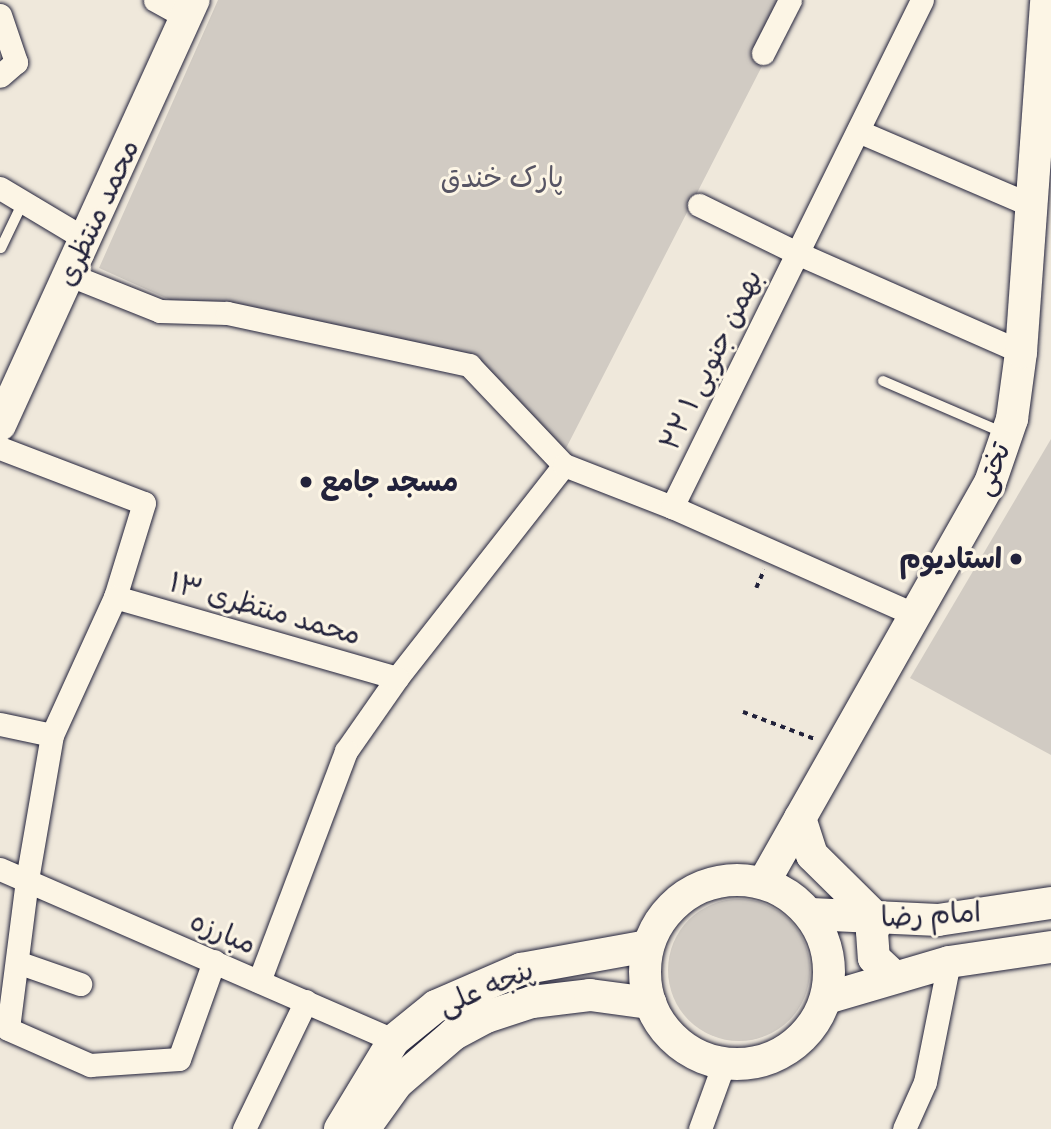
<!DOCTYPE html>
<meta charset="utf-8">
<style>
body{margin:0}
#map{position:relative;width:1051px;height:1129px;overflow:hidden;background:#efe8db;font-family:Caveat,"Playpen Sans Arabic",sans-serif}
div>[style]{position:absolute}
.green>*{inset:0;background:#d1cbc3}
.round{border-radius:50%}
.path>*{height:3.5px;margin-top:-1.75px;transform-origin:0;background:repeating-linear-gradient(90deg,#22223b 0 5px,transparent 0 10px)}
.roads{filter:drop-shadow(0 0 2px #22223b) drop-shadow(0 0 2px #22223b)}
.lane>*{height:10px;margin:-5px;padding:0 5px;transform-origin:5px;border-radius:5px;background:#fcf5e5}
.street>*{height:23px;margin:-11.5px;padding:0 11.5px;transform-origin:11.5px;border-radius:11.5px;background:#fcf5e5}
.secondary>*{height:32px;margin:-16px;padding:0 16px;transform-origin:16px;border-radius:16px;background:#fcf5e5}
.secondary>.ring{margin:-16px;padding:0;box-sizing:content-box;background:none;border:32px solid #fcf5e5;border-radius:50%}
.dots>*{width:19px;height:19px;translate:-50% -50%;box-sizing:border-box;border:4px solid #fcf5e5;border-radius:50%}
span{translate:-50% -50%;white-space:nowrap;text-align:center;line-height:1.15;-webkit-text-stroke:6px #fcf5e5;paint-order:stroke}
.park-label{font-size:28px;color:#575564}
.street-label{font-size:28px;color:#22223b}
.poi-label{font-size:28px;color:#22223b;font-weight:700}
.left{translate:0 -50%;text-align:left}
.right{translate:-100% -50%;text-align:right}
</style>
<div id="map">
<div class="green">
<div style="clip-path:polygon(218px 0,796px 0,561px 458px,472px 354px,177px 303px,99px 268px)"></div>
<div style="clip-path:polygon(1051px 439px,1051px 755px,910px 678px)"></div>
<div class="round" style="left:668px;top:899px;width:142px;height:142px"></div>
</div>
<div class="path">
<div style="left:756px;top:588px;width:20px;rotate:-66deg"></div>
<div style="left:743px;top:712px;width:77px;rotate:20.6deg"></div>
</div>
<div class="roads">
<div class="lane">
<div style="left:1px;top:248px;width:51px;rotate:-64.4deg"></div>
<div style="left:883px;top:381px;width:132px;rotate:23.3deg"></div>
</div>
<div class="street">
<div style="left:155px;top:0;width:35px;rotate:29deg"></div>
<div style="left:0;top:15px;width:50px;rotate:71.2deg"></div>
<div style="left:16px;top:62px;width:21px;rotate:139deg"></div>
<div style="left:763px;top:53px;width:59px;rotate:-63deg"></div>
<div style="left:858px;top:131px;width:188px;rotate:23.2deg"></div>
<div style="left:0;top:188px;width:101px;rotate:30.9deg"></div>
<div style="left:699px;top:205px;width:109px;rotate:26.1deg"></div>
<div style="left:797px;top:253px;width:245px;rotate:23.8deg"></div>
<div style="left:70px;top:275px;width:97px;rotate:21.8deg"></div>
<div style="left:160px;top:311px;width:67px;rotate:1.7deg"></div>
<div style="left:227px;top:313px;width:248px;rotate:12.1deg"></div>
<div style="left:469px;top:365px;width:138px;rotate:46.5deg"></div>
<div style="left:564px;top:465px;width:271px;rotate:128.1deg"></div>
<div style="left:397px;top:678px;width:89px;rotate:124.9deg"></div>
<div style="left:346px;top:751px;width:246px;rotate:110.7deg"></div>
<div style="left:0;top:448px;width:154px;rotate:20.9deg"></div>
<div style="left:144px;top:503px;width:98px;rotate:107.1deg"></div>
<div style="left:115px;top:597px;width:152px;rotate:114.5deg"></div>
<div style="left:52px;top:735px;width:147px;rotate:99.8deg"></div>
<div style="left:27px;top:880px;width:150px;rotate:97.3deg"></div>
<div style="left:8px;top:1029px;width:90px;rotate:23.7deg"></div>
<div style="left:90px;top:1065px;width:89px;rotate:-3.9deg"></div>
<div style="left:179px;top:1059px;width:104px;rotate:-70.3deg"></div>
<div style="left:564px;top:465px;width:116px;rotate:21.3deg"></div>
<div style="left:672px;top:507px;width:267px;rotate:23.9deg"></div>
<div style="left:672px;top:507px;width:565px;rotate:-63.75deg"></div>
<div style="left:115px;top:597px;width:293px;rotate:16deg"></div>
<div style="left:0;top:724px;width:53px;rotate:11.9deg"></div>
<div style="left:0;top:869px;width:430px;rotate:23.5deg"></div>
<div style="left:17px;top:962px;width:67px;rotate:19.2deg"></div>
<div style="left:244px;top:1129px;width:142px;rotate:-64.2deg"></div>
<div style="left:700px;top:1129px;width:70px;rotate:-70deg"></div>
<div style="left:904px;top:1129px;width:51px;rotate:-65.9deg"></div>
<div style="left:925px;top:1082px;width:122px;rotate:-78.7deg"></div>
</div>
<div class="secondary">
<div style="left:0;top:425px;width:467px;rotate:-65.5deg"></div>
<div style="left:800px;top:818px;width:39px;rotate:72deg"></div>
<div style="left:812px;top:855px;width:93px;rotate:44.6deg"></div>
<div style="left:878px;top:920px;width:13px;rotate:117deg"></div>
<div style="left:872px;top:932px;width:26px;rotate:86deg"></div>
<div style="left:874px;top:958px;width:26px;rotate:43deg"></div>
<div class="ring" style="left:645px;top:880px;width:152px;height:152px"></div>
<div style="left:764px;top:882px;width:459px;rotate:-60.5deg"></div>
<div style="left:990px;top:483px;width:68px;rotate:-71deg"></div>
<div style="left:1012px;top:419px;width:68px;rotate:-82.3deg"></div>
<div style="left:1021px;top:352px;width:351px;rotate:-85.9deg"></div>
<div style="left:811px;top:914px;width:127px;rotate:2.7deg"></div>
<div style="left:938px;top:920px;width:114px;rotate:-8.6deg"></div>
<div style="left:827px;top:998px;width:127px;rotate:-16.4deg"></div>
<div style="left:949px;top:962px;width:103px;rotate:-8.4deg"></div>
<div style="left:340px;top:1129px;width:104px;rotate:-58.8deg"></div>
<div style="left:394px;top:1040px;width:54px;rotate:-39deg"></div>
<div style="left:436px;top:1006px;width:93px;rotate:-23.5deg"></div>
<div style="left:521px;top:969px;width:129px;rotate:-10.3deg"></div>
<div style="left:364px;top:1129px;width:57px;rotate:-54.3deg"></div>
<div style="left:397px;top:1083px;width:75px;rotate:-40.7deg"></div>
<div style="left:454px;top:1034px;width:36px;rotate:-28deg"></div>
<div style="left:486px;top:1017px;width:48px;rotate:-18.1deg"></div>
<div style="left:532px;top:1002px;width:58px;rotate:-6.9deg"></div>
<div style="left:590px;top:995px;width:61px;rotate:7.6deg"></div>
</div>
</div>
<div class="dots">
<div style="left:306px;top:482px;background:#22223b"></div>
<div style="left:1016px;top:559px;background:#22223b"></div>
</div>
<div class="park-label">
<span style="left:502px;top:178px">پارک خندق</span>
</div>
<div class="street-label">
<span style="left:98px;top:213px;rotate:-65deg">محمد منتظری</span>
<span style="left:711px;top:360px;rotate:-64deg">۲۲ بهمن جنوبی ۱</span>
<span style="left:992px;top:469px;rotate:-68deg">تختی</span>
<span style="left:265px;top:609px;rotate:16deg">محمد منتظری ۱۳</span>
<span style="left:931px;top:915px;rotate:-3deg">امام رضا</span>
<span style="left:223px;top:933px;rotate:23deg">مبارزه</span>
<span style="left:486px;top:988px;rotate:-23deg">پنجه علی</span>
</div>
<div class="poi-label">
<span class="left" style="left:320px;top:482px">مسجد جامع</span>
<span class="right" style="left:1002px;top:559px">استادیوم</span>
</div>
</div>
